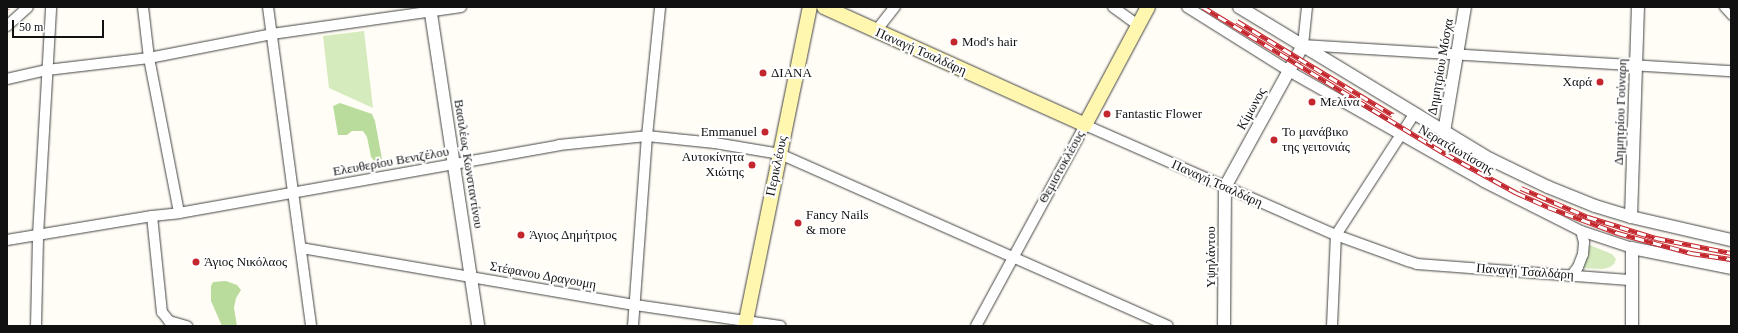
<!DOCTYPE html>
<meta charset="utf-8">
<style>
body{margin:0}
#map{position:relative;width:1738px;height:333px;overflow:hidden;background:#fffdf5;font-family:"Times New Roman",serif}
div>[style]{position:absolute}
.green>*{inset:0;background:#d5ebbd}
.forest>*{inset:0;background:#b9dc9c}
.roads{filter:drop-shadow(0 0 1px #444) drop-shadow(0 0 1px #444)}
.pedestrian>*{height:7px;margin:-3.5px;padding:0 3.5px;transform-origin:3.5px;border-radius:3.5px;background:#fff}
.minor>*{height:10px;margin:-5px;padding:0 5px;transform-origin:5px;border-radius:5px;background:#fff}
.tertiary>*{height:12px;margin:-6px;padding:0 6px;transform-origin:6px;border-radius:6px;background:#fff}
.secondary>*{height:14px;margin:-7px;padding:0 7px;transform-origin:7px;border-radius:7px;background:#fff6b0}
.rail>*{height:4.5px;margin-top:-2.25px;transform-origin:0;background:repeating-linear-gradient(90deg,#fff 0 9px,#c4262e 0 18px);box-sizing:border-box;border-block:1px solid #c4262e}
.dots>*{width:11px;height:11px;translate:-50% -50%;box-sizing:border-box;border:2px solid #fff;border-radius:50%}
span{translate:-50% -50%;white-space:nowrap;text-align:center;line-height:1.15;-webkit-text-stroke:4px #fff;paint-order:stroke}
.poi-label{font-size:13px;color:#111}
.left{translate:0 -50%;text-align:left}
.right{translate:-100% -50%;text-align:right}
.street-label{font-size:13px;color:#111}
.frame{position:absolute;inset:0;border:8px solid #111;pointer-events:none}
.scale{position:absolute;left:12px;top:20px;width:92px;height:18px;box-sizing:border-box;border:2px solid #111;border-top:0;padding-left:5px;font-size:12px;line-height:14px;white-space:nowrap;color:#111;-webkit-text-stroke:3px #fff;paint-order:stroke}
</style>
<div id="map">
<div class="green">
<div style="clip-path:polygon(364px 31px,373px 108px,329px 88px,323px 36px)"></div>
<div style="clip-path:polygon(1587px 244px,1612px 254px,1616px 259px,1614px 264px,1610px 267px,1603px 269px,1581px 268px)"></div>
</div>
<div class="forest">
<div style="clip-path:polygon(340px 103px,372px 114px,375px 121px,382px 159px,376px 163px,371px 157px,367px 137px,363px 131px,352px 131px,347px 135px,338px 135px,333px 106px)"></div>
<div style="clip-path:polygon(226px 281px,237px 285px,241px 290px,236px 298px,234px 308px,237px 326px,222px 326px,211px 301px,211px 286px,213px 282px)"></div>
</div>
<div class="roads">
<div class="pedestrian">
<div style="left:1723px;top:7px;width:12px;rotate:48deg"></div>
</div>
<div class="minor">
<div style="left:143px;top:7px;width:51px;rotate:83.3deg"></div>
<div style="left:149px;top:58px;width:158px;rotate:79deg"></div>
<div style="left:268px;top:7px;width:322px;rotate:82.3deg"></div>
<div style="left:1113px;top:7px;width:31px;rotate:36deg"></div>
<div style="left:1187px;top:7px;width:120px;rotate:32.1deg"></div>
<div style="left:1289px;top:71px;width:224px;rotate:29.6deg"></div>
<div style="left:1484px;top:182px;width:109px;rotate:26.8deg"></div>
<div style="left:1581px;top:231px;width:54px;rotate:18.4deg"></div>
<div style="left:1307px;top:7px;width:38px;rotate:96deg"></div>
<div style="left:1303px;top:45px;width:429px;rotate:3.5deg"></div>
<div style="left:7px;top:26px;width:28px;rotate:-42deg"></div>
<div style="left:876px;top:31px;width:31px;rotate:-52deg"></div>
<div style="left:7px;top:79px;width:41px;rotate:-12.7deg"></div>
<div style="left:47px;top:70px;width:103px;rotate:-6.7deg"></div>
<div style="left:149px;top:58px;width:125px;rotate:-11deg"></div>
<div style="left:272px;top:34px;width:191px;rotate:-8.1deg"></div>
<div style="left:152px;top:216px;width:97px;rotate:84.1deg"></div>
<div style="left:162px;top:312px;width:11px;rotate:52deg"></div>
<div style="left:169px;top:321px;width:19px;rotate:16deg"></div>
<div style="left:7px;top:240px;width:147px;rotate:-9.4deg"></div>
<div style="left:152px;top:216px;width:27px;rotate:-6deg"></div>
<div style="left:179px;top:213px;width:386px;rotate:-10.1deg"></div>
<div style="left:559px;top:145px;width:88px;rotate:-5.8deg"></div>
<div style="left:647px;top:136px;width:68px;rotate:5.9deg"></div>
<div style="left:715px;top:143px;width:66px;rotate:9.6deg"></div>
<div style="left:780px;top:154px;width:424px;rotate:23.9deg"></div>
<div style="left:301px;top:248px;width:339px;rotate:9.7deg"></div>
<div style="left:635px;top:305px;width:147px;rotate:8.2deg"></div>
<div style="left:1571px;top:276px;width:11px;rotate:-52deg"></div>
<div style="left:1578px;top:267px;width:14px;rotate:-69deg"></div>
<div style="left:1583px;top:254px;width:12px;rotate:-85deg"></div>
<div style="left:1584px;top:242px;width:11px;rotate:-105deg"></div>
<div style="left:36px;top:326px;width:91px;rotate:-88.7deg"></div>
<div style="left:38px;top:235px;width:228px;rotate:-86.7deg"></div>
<div style="left:633px;top:326px;width:191px;rotate:-85.8deg"></div>
<div style="left:647px;top:136px;width:130px;rotate:-84.2deg"></div>
<div style="left:976px;top:326px;width:229px;rotate:-61.5deg"></div>
<div style="left:1085px;top:125px;width:274px;rotate:23.7deg"></div>
<div style="left:1336px;top:235px;width:77px;rotate:19.9deg"></div>
<div style="left:1408px;top:261px;width:9px;rotate:18deg"></div>
<div style="left:1417px;top:264px;width:216px;rotate:4.3deg"></div>
<div style="left:1332px;top:326px;width:91px;rotate:-87.5deg"></div>
<div style="left:1336px;top:235px;width:145px;rotate:-57.1deg"></div>
</div>
<div class="tertiary">
<div style="left:430px;top:7px;width:323px;rotate:81.4deg"></div>
<div style="left:1239px;top:7px;width:293px;rotate:31.2deg"></div>
<div style="left:1490px;top:159px;width:64px;rotate:25.8deg"></div>
<div style="left:1548px;top:187px;width:51px;rotate:22deg"></div>
<div style="left:1595px;top:206px;width:38px;rotate:17deg"></div>
<div style="left:1631px;top:217px;width:103px;rotate:13deg"></div>
<div style="left:1444px;top:132px;width:127px;rotate:-80.5deg"></div>
<div style="left:1631px;top:217px;width:210px;rotate:-88.1deg"></div>
<div style="left:1224px;top:326px;width:139px;rotate:-89.6deg"></div>
<div style="left:1225px;top:187px;width:162px;rotate:-61.2deg"></div>
<div style="left:1632px;top:326px;width:78px;rotate:-90deg"></div>
<div style="left:1632px;top:248px;width:101px;rotate:11.4deg"></div>
</div>
<div class="secondary">
<div style="left:824px;top:7px;width:286px;rotate:24.3deg"></div>
<div style="left:1085px;top:125px;width:134px;rotate:-61.9deg"></div>
<div style="left:745px;top:326px;width:326px;rotate:-78.5deg"></div>
</div>
</div>
<div class="rail">
<div style="left:1203px;top:7px;width:284px;rotate:31.2deg"></div>
<div style="left:1446px;top:154px;width:81px;rotate:28.8deg"></div>
<div style="left:1517px;top:193px;width:34px;rotate:24deg"></div>
<div style="left:1548px;top:207px;width:75px;rotate:20.4deg"></div>
<div style="left:1618px;top:233px;width:76px;rotate:15.3deg"></div>
<div style="left:1691px;top:253px;width:40px;rotate:8.5deg"></div>
<div style="left:7px;top:8px;width:1px;rotate:-45deg"></div>
<div style="left:1237px;top:21px;width:182px;rotate:31.1deg"></div>
<div style="left:1521px;top:188px;width:73px;rotate:23.4deg"></div>
<div style="left:1588px;top:217px;width:34px;rotate:17deg"></div>
<div style="left:1620px;top:227px;width:38px;rotate:17deg"></div>
<div style="left:1656px;top:238px;width:76px;rotate:11.3deg"></div>
</div>
<div class="dots">
<div style="left:954px;top:42px;background:#c4262e"></div>
<div style="left:763px;top:73px;background:#c4262e"></div>
<div style="left:1600px;top:82px;background:#c4262e"></div>
<div style="left:1312px;top:102px;background:#c4262e"></div>
<div style="left:1107px;top:114px;background:#c4262e"></div>
<div style="left:765px;top:132px;background:#c4262e"></div>
<div style="left:1274px;top:140px;background:#c4262e"></div>
<div style="left:752px;top:165px;background:#c4262e"></div>
<div style="left:798px;top:223px;background:#c4262e"></div>
<div style="left:521px;top:235px;background:#c4262e"></div>
<div style="left:196px;top:262px;background:#c4262e"></div>
</div>
<div class="poi-label">
<span class="left" style="left:962px;top:42px">Mod's hair</span>
<span class="left" style="left:771px;top:73px">ΔΙΑΝΑ</span>
<span class="right" style="left:1592px;top:82px">Χαρά</span>
<span class="left" style="left:1320px;top:102px">Μελίνα</span>
<span class="left" style="left:1115px;top:114px">Fantastic Flower</span>
<span class="right" style="left:757px;top:132px">Emmanuel</span>
<span class="left" style="left:1282px;top:140px">Το μανάβικο<br>της γειτονιάς</span>
<span class="right" style="left:744px;top:165px">Αυτοκίνητα<br>Χιώτης</span>
<span class="left" style="left:806px;top:223px">Fancy Nails<br>&amp; more</span>
<span class="left" style="left:529px;top:235px">Άγιος Δημήτριος</span>
<span class="left" style="left:204px;top:262px">Άγιος Νικόλαος</span>
</div>
<div class="street-label">
<span style="left:921px;top:52px;rotate:24deg">Παναγή Τσαλδάρη</span>
<span style="left:1441px;top:67px;rotate:-80deg">Δημητρίου Μόσχα</span>
<span style="left:1252px;top:109px;rotate:-61deg">Κίμωνος</span>
<span style="left:1621px;top:112px;rotate:-88deg">Δημητρίου Γούναρη</span>
<span style="left:1456px;top:150px;rotate:30deg">Νερατζιωτίσσης</span>
<span style="left:391px;top:162px;rotate:-10deg">Ελευθερίου Βενιζέλου</span>
<span style="left:468px;top:164px;rotate:81deg">Βασιλέως Κωνσταντίνου</span>
<span style="left:777px;top:166px;rotate:-78deg">Περικλέους</span>
<span style="left:1062px;top:167px;rotate:-61deg">Θεμιστοκλέους</span>
<span style="left:1217px;top:184px;rotate:24deg">Παναγή Τσαλδάρη</span>
<span style="left:1211px;top:257px;rotate:-90deg">Υψηλάντου</span>
<span style="left:1525px;top:272px;rotate:4deg">Παναγή Τσαλδάρη</span>
<span style="left:543px;top:276px;rotate:10deg">Στέφανου Δραγουμη</span>
</div>
<div class="frame"></div>
<div class="scale">50 m</div>
</div>
